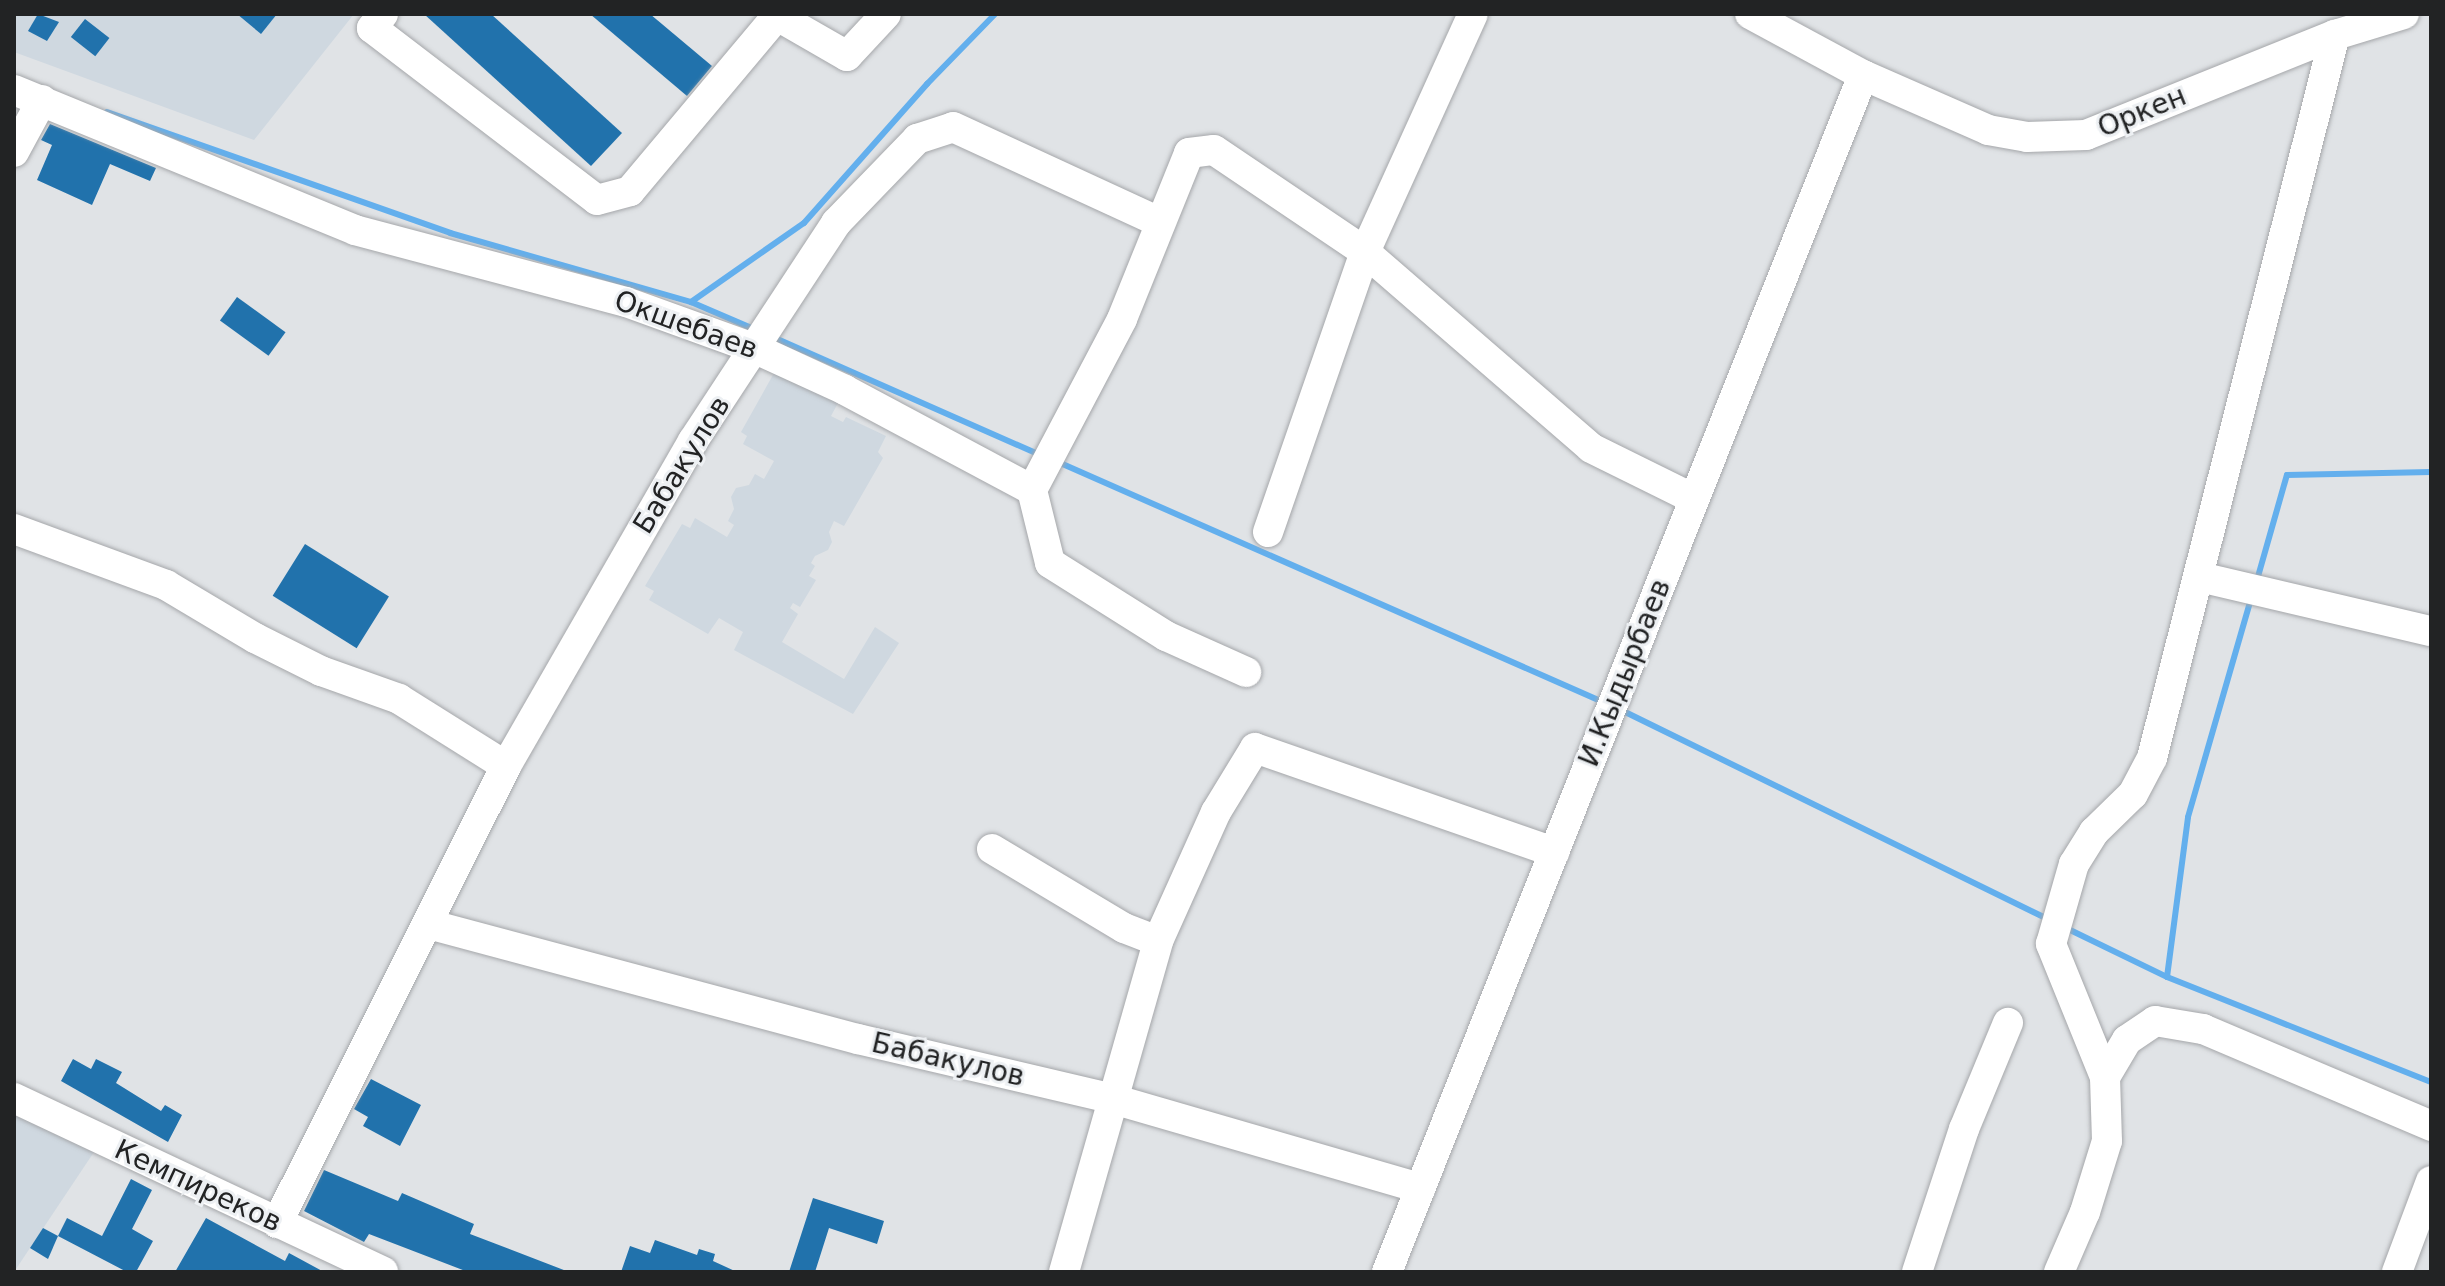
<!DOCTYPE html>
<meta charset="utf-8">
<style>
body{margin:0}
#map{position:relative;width:2445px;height:1286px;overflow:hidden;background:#e0e3e6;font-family:"DejaVu Sans",sans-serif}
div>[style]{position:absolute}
.built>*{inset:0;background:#cfd8e0}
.stream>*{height:6px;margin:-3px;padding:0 3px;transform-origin:3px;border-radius:3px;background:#63afed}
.building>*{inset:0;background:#2172ac;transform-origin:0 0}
.roads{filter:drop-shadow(0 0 2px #a5a7aa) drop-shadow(0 0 2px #a5a7aa)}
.minor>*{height:30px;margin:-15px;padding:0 15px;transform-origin:15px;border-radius:15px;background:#fff}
span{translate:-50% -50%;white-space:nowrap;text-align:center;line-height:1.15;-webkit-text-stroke:6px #edf0f3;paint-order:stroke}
.street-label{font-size:28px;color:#222324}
.frame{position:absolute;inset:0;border:16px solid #222324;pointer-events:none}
</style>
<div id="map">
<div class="built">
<div style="clip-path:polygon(14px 14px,354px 14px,254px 140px,14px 52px)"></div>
<div style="clip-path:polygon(774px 373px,845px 390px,831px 416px,843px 422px,846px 417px,886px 436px,878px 452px,883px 458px,844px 526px,834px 521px,829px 532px,832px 542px,828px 550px,815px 556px,811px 563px,815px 566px,809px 576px,816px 580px,800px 607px,793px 603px,790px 608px,798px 614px,782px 642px,844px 679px,875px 627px,899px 643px,853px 714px,734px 650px,743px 632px,719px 618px,708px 634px,649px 600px,654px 591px,645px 586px,682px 524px,690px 528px,695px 518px,727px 537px,734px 525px,728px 521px,734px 509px,731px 497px,736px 488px,749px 485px,755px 474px,764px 479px,774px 461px,743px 444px,747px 436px,741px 432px)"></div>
<div style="clip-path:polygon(14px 1108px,98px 1146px,14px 1272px)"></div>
</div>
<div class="stream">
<div style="left:107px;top:112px;width:364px;rotate:19.4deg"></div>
<div style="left:450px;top:233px;width:251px;rotate:16deg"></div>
<div style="left:691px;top:302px;width:71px;rotate:23.3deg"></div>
<div style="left:691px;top:302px;width:138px;rotate:-35deg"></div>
<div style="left:804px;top:223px;width:186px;rotate:-48.5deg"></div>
<div style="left:927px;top:84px;width:98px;rotate:-45.8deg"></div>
<div style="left:775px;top:338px;width:290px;rotate:23.8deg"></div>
<div style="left:1058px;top:462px;width:596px;rotate:23.77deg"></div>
<div style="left:2257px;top:580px;width:109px;rotate:-74.1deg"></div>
<div style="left:2287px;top:475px;width:144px;rotate:-1.2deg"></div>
<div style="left:1619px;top:709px;width:478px;rotate:26.1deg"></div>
<div style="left:2066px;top:928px;width:112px;rotate:25.9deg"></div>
<div style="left:2167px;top:977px;width:284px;rotate:21.7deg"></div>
<div style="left:2167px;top:977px;width:161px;rotate:-82.5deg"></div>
<div style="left:2188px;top:817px;width:227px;rotate:-73.9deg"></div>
</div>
<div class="building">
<div style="clip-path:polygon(38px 14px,59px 22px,47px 41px,28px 31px)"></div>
<div style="clip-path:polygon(237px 14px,277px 14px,261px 34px)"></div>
<div style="clip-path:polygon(424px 14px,491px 14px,622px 133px,591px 166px)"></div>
<div style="clip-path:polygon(590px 14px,650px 14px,712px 66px,687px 96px)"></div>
<div style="left:85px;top:19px;width:31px;height:23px;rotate:38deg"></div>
<div style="clip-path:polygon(50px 124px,156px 168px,150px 181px,110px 164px,92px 205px,37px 180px,52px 145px,41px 140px)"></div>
<div style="left:237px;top:297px;width:60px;height:29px;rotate:36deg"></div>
<div style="left:305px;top:544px;width:99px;height:61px;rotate:32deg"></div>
<div style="clip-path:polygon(73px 1059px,91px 1069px,96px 1059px,122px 1072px,116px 1083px,161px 1111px,165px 1105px,182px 1115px,168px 1142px,61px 1081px)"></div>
<div style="clip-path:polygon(371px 1079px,421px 1105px,400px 1146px,363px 1126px,368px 1117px,354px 1109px)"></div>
<div style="clip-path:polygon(324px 1170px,398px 1201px,402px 1193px,474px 1224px,470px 1234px,569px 1272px,468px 1272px,369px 1234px,364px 1242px,304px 1211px)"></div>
<div style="clip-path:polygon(131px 1179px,152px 1190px,132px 1229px,153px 1241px,136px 1272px,127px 1272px,58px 1236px,67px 1218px,102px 1236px)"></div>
<div style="clip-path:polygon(813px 1198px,884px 1221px,877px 1244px,829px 1228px,815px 1272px,789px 1272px)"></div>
<div style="clip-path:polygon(206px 1218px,285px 1261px,289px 1253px,324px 1272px,175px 1272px)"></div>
<div style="clip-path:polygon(43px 1228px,58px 1236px,48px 1259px,30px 1248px)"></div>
<div style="clip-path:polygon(655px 1240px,697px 1255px,699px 1249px,715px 1254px,713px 1261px,737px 1272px,621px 1272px,630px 1246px,650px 1253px)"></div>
</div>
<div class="roads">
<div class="minor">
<div style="left:383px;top:14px;width:18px;rotate:128deg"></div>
<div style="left:372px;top:28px;width:283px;rotate:37.4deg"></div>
<div style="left:597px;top:200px;width:34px;rotate:-15deg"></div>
<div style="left:630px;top:191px;width:229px;rotate:-50deg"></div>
<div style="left:774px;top:14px;width:84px;rotate:29.9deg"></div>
<div style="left:847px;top:56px;width:57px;rotate:-47.1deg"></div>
<div style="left:1750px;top:14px;width:128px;rotate:28.4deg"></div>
<div style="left:1863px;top:75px;width:137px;rotate:23.7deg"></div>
<div style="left:1988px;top:130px;width:40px;rotate:10deg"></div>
<div style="left:2027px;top:137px;width:59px;rotate:-1.9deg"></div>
<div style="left:2086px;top:135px;width:268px;rotate:-21.9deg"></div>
<div style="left:2335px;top:35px;width:72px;rotate:-16.9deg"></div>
<div style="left:14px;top:90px;width:369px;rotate:22.3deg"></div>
<div style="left:355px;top:230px;width:280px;rotate:14.9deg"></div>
<div style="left:626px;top:302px;width:138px;rotate:19.9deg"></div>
<div style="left:756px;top:349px;width:98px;rotate:24.7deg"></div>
<div style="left:845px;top:390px;width:212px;rotate:28.1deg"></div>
<div style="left:1032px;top:490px;width:75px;rotate:76.1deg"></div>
<div style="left:1050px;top:563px;width:137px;rotate:32.2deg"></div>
<div style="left:1166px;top:636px;width:88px;rotate:24.2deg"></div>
<div style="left:14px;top:152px;width:59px;rotate:-61.7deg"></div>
<div style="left:1032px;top:490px;width:193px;rotate:-62.2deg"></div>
<div style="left:1122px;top:319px;width:179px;rotate:-68deg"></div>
<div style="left:1189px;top:153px;width:25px;rotate:-7deg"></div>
<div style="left:1214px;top:150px;width:182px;rotate:34deg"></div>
<div style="left:1365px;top:252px;width:299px;rotate:40.9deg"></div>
<div style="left:1591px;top:448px;width:115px;rotate:26.3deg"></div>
<div style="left:14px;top:529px;width:162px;rotate:20.2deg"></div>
<div style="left:166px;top:585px;width:104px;rotate:30.8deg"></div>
<div style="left:255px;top:638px;width:74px;rotate:26.6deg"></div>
<div style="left:321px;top:671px;width:83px;rotate:19.7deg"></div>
<div style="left:399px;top:699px;width:126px;rotate:32.1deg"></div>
<div style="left:1268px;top:532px;width:296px;rotate:-70.9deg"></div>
<div style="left:1365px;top:252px;width:261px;rotate:-65.6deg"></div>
<div style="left:2200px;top:577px;width:237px;rotate:13.2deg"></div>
<div style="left:992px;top:849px;width:154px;rotate:30.9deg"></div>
<div style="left:1124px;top:928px;width:36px;rotate:21deg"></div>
<div style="left:428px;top:924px;width:445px;rotate:15deg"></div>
<div style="left:858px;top:1039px;width:262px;rotate:13.2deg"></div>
<div style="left:1113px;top:1099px;width:320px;rotate:16.2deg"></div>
<div style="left:2105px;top:1077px;width:43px;rotate:-59.3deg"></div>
<div style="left:2127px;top:1040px;width:34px;rotate:-34deg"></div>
<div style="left:2155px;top:1021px;width:49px;rotate:9.5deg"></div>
<div style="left:2203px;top:1029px;width:248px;rotate:23deg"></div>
<div style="left:14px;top:1098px;width:408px;rotate:25.2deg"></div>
<div style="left:277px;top:1223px;width:511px;rotate:-63.38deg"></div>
<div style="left:506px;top:766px;width:375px;rotate:-60.1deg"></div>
<div style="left:693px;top:441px;width:261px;rotate:-56.7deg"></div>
<div style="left:836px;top:223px;width:117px;rotate:-46deg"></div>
<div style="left:917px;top:139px;width:38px;rotate:-18deg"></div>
<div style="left:953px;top:127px;width:228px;rotate:24.7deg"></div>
<div style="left:1064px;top:1272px;width:344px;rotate:-74.1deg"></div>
<div style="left:1158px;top:941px;width:141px;rotate:-65.8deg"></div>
<div style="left:1216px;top:812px;width:75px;rotate:-58.6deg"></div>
<div style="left:1255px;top:748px;width:317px;rotate:19.2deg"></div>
<div style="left:1387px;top:1272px;width:1288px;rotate:-68.31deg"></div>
<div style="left:1917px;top:1272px;width:151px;rotate:-71.8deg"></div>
<div style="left:1964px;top:1129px;width:115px;rotate:-67.5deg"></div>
<div style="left:2059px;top:1272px;width:65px;rotate:-66.6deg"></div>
<div style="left:2085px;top:1212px;width:74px;rotate:-72.8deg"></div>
<div style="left:2107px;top:1141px;width:64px;rotate:-91.8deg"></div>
<div style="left:2105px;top:1077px;width:144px;rotate:-112.1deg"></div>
<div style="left:2051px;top:944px;width:83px;rotate:-74deg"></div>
<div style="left:2074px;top:864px;width:38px;rotate:-58deg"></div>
<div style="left:2094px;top:832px;width:54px;rotate:-44.3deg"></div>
<div style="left:2133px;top:794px;width:41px;rotate:-62.2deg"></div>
<div style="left:2152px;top:758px;width:746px;rotate:-75.8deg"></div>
<div style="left:2397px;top:1272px;width:97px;rotate:-69.5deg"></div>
</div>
</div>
<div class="street-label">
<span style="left:2142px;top:112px;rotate:-22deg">Оркен</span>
<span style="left:686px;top:325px;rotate:20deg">Окшебаев</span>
<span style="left:682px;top:465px;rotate:-58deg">Бабакулов</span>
<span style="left:1625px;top:673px;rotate:-68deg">И.Кыдырбаев</span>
<span style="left:948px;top:1060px;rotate:13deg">Бабакулов</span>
<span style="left:198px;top:1186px;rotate:25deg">Кемпиреков</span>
</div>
<div class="frame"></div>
</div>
